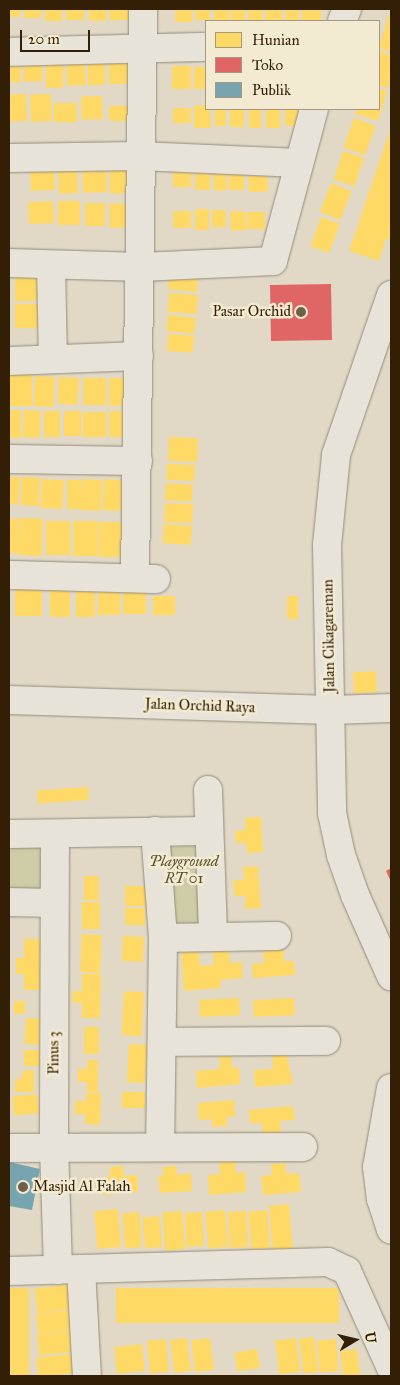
<!DOCTYPE html>
<style>
body{margin:0}
#map{position:relative;width:400px;height:1385px;overflow:hidden;background:#e1d9c5;font-family:"IM FELL Great Primer",serif}
div>[style]{position:absolute}
.green>*{inset:0;background:#cdcca6;transform-origin:0 0}
.homes>*{inset:0;background:#ffd966;transform-origin:0 0}
.shops>*{inset:0;background:#e06666;transform-origin:0 0}
.public>*{inset:0;background:#76a5af}
.roads{filter:drop-shadow(0 0 1px #928b7c) drop-shadow(0 0 1px #928b7c)}
.minor>*{height:28px;margin:-14px;padding:0 14px;transform-origin:14px;border-radius:14px;background:#e7e3d9}
.dots>*{width:14px;height:14px;translate:-50% -50%;box-sizing:border-box;border:2px solid #f3ead2;border-radius:50%}
span{translate:-50% -50%;white-space:nowrap;text-align:center;line-height:1.15;-webkit-text-stroke:5px #f3ead2;paint-order:stroke}
.poi-label{font-size:15px;color:#321f05}
.right{translate:-100% -50%;text-align:right}
.left{translate:0 -50%;text-align:left}
.street-label{font-size:15px;color:#321f05}
.park-label{font-size:15px;color:#5b502e;font-style:italic}
.frame{position:absolute;inset:0;border:10px solid #321f05;pointer-events:none}
.legend{position:absolute;left:205px;top:20px;width:175px;height:90px;box-sizing:border-box;background:#f3ead2;border:1px solid #a69980;margin:0;padding:6px 9px;list-style:none;font-size:15px;color:#321f05}
.legend li{display:flex;align-items:center;gap:10px;height:25px}
.legend b{width:25px;border:1px solid #a69980}
.north{position:absolute;left:330px;top:1315px;width:50px;height:50px;-webkit-text-stroke:4px #f3ead2;paint-order:stroke;rotate:81deg;font-size:14px;font-weight:700;line-height:20px;text-align:center;color:#321f05}
.north::after{content:'';display:block;margin:auto;width:18px;height:22px;background:#321f05;clip-path:polygon(50% 0,100% 100%,50% 72%,0 100%)}
.scale{position:absolute;left:20px;top:30px;width:70px;height:22px;box-sizing:border-box;border:2px solid #321f05;border-top:0;padding-left:6px;font-size:15px;line-height:18px;white-space:nowrap;color:#321f05;-webkit-text-stroke:4px #f3ead2;paint-order:stroke}
</style>
<div id="map">
<div class="green">
<div style="left:9px;top:842px;width:38px;height:53px"></div>
<div style="left:201px;top:845px;width:79px;height:37px;rotate:86deg"></div>
</div>
<div class="homes">
<div style="left:9px;top:9px;width:11px;height:8px"></div>
<div style="left:24px;top:9px;width:17px;height:9px"></div>
<div style="left:45px;top:9px;width:17px;height:12px"></div>
<div style="left:66px;top:9px;width:18px;height:11px"></div>
<div style="left:89px;top:9px;width:17px;height:12px"></div>
<div style="left:109px;top:9px;width:23px;height:11px"></div>
<div style="left:175px;top:9px;width:17px;height:13px"></div>
<div style="left:195px;top:9px;width:15px;height:11px"></div>
<div style="left:214px;top:9px;width:15px;height:11px"></div>
<div style="left:231px;top:9px;width:14px;height:12px"></div>
<div style="left:248px;top:9px;width:14px;height:12px"></div>
<div style="left:265px;top:9px;width:17px;height:12px"></div>
<div style="left:285px;top:9px;width:14px;height:12px"></div>
<div style="left:302px;top:9px;width:19px;height:12px"></div>
<div style="clip-path:polygon(388px 16px,391px 17px,391px 52px,379px 48px)"></div>
<div style="clip-path:polygon(379px 51px,391px 55px,389px 88px,379px 85px)"></div>
<div style="left:20px;top:57px;width:25px;height:11px;rotate:88deg"></div>
<div style="left:42px;top:57px;width:24px;height:19px;rotate:88deg"></div>
<div style="left:109px;top:58px;width:21px;height:26px"></div>
<div style="left:46px;top:59px;width:17px;height:29px"></div>
<div style="left:88px;top:59px;width:17px;height:26px"></div>
<div style="left:85px;top:61px;width:24px;height:19px;rotate:88deg"></div>
<div style="left:191px;top:66px;width:23px;height:19px;rotate:90deg"></div>
<div style="left:206px;top:67px;width:22px;height:12px;rotate:90deg"></div>
<div style="clip-path:polygon(379px 88px,387px 91px,378px 121px,355px 114px,357px 109px,379px 109px)"></div>
<div style="left:26px;top:94px;width:27px;height:17px;rotate:88deg"></div>
<div style="left:51px;top:94px;width:27px;height:21px;rotate:88deg"></div>
<div style="left:102px;top:96px;width:23px;height:21px;rotate:88deg"></div>
<div style="left:77px;top:103px;width:19px;height:23px;rotate:90deg"></div>
<div style="clip-path:polygon(206px 105px,210px 109px,211px 128px,194px 128px,194px 106px)"></div>
<div style="left:130px;top:106px;width:15px;height:21px;rotate:90deg"></div>
<div style="left:173px;top:108px;width:18px;height:15px"></div>
<div style="left:215px;top:109px;width:11px;height:17px"></div>
<div style="left:230px;top:109px;width:14px;height:18px"></div>
<div style="left:249px;top:109px;width:12px;height:19px"></div>
<div style="left:266px;top:109px;width:14px;height:19px"></div>
<div style="left:285px;top:109px;width:17px;height:17px"></div>
<div style="left:354px;top:118px;width:23px;height:31px;rotate:20deg"></div>
<div style="clip-path:polygon(391px 127px,391px 240px,386px 238px,379px 261px,349px 251px)"></div>
<div style="left:343px;top:151px;width:22px;height:30px;rotate:18deg"></div>
<div style="left:131px;top:163px;width:30px;height:22px;rotate:88deg"></div>
<div style="left:77px;top:164px;width:29px;height:19px;rotate:88deg"></div>
<div style="left:106px;top:165px;width:27px;height:24px;rotate:88deg"></div>
<div style="left:54px;top:166px;width:24px;height:24px;rotate:88deg"></div>
<div style="left:191px;top:170px;width:17px;height:18px;rotate:90deg"></div>
<div style="left:226px;top:170px;width:20px;height:13px;rotate:87deg"></div>
<div style="left:195px;top:172px;width:15px;height:18px"></div>
<div style="left:229px;top:172px;width:15px;height:18px"></div>
<div style="left:267px;top:175px;width:16px;height:19px;rotate:86deg"></div>
<div style="left:331px;top:183px;width:22px;height:31px;rotate:21deg"></div>
<div style="left:53px;top:201px;width:22px;height:25px;rotate:87deg"></div>
<div style="left:80px;top:201px;width:24px;height:22px;rotate:90deg"></div>
<div style="left:105px;top:203px;width:23px;height:20px;rotate:90deg"></div>
<div style="left:130px;top:203px;width:24px;height:21px;rotate:88deg"></div>
<div style="left:209px;top:209px;width:21px;height:14px;rotate:90deg"></div>
<div style="left:212px;top:210px;width:14px;height:17px"></div>
<div style="left:173px;top:211px;width:18px;height:17px"></div>
<div style="left:245px;top:211px;width:19px;height:15px;rotate:87deg"></div>
<div style="left:265px;top:212px;width:17px;height:18px;rotate:90deg"></div>
<div style="left:321px;top:217px;width:20px;height:31px;rotate:20deg"></div>
<div style="left:170px;top:268px;width:29px;height:21px;rotate:6deg"></div>
<div style="left:15px;top:274px;width:25px;height:27px"></div>
<div style="left:169px;top:293px;width:29px;height:19px;rotate:4deg"></div>
<div style="left:15px;top:304px;width:25px;height:24px"></div>
<div style="left:168px;top:315px;width:28px;height:16px;rotate:6deg"></div>
<div style="left:168px;top:334px;width:26px;height:17px;rotate:4deg"></div>
<div style="left:9px;top:374px;width:23px;height:32px"></div>
<div style="left:35px;top:376px;width:20px;height:30px;rotate:3deg"></div>
<div style="left:59px;top:377px;width:20px;height:27px;rotate:3deg"></div>
<div style="left:83px;top:378px;width:23px;height:27px"></div>
<div style="left:109px;top:378px;width:19px;height:28px"></div>
<div style="left:9px;top:410px;width:12px;height:28px"></div>
<div style="left:24px;top:410px;width:17px;height:27px;rotate:3deg"></div>
<div style="left:44px;top:411px;width:16px;height:26px"></div>
<div style="left:64px;top:411px;width:17px;height:25px"></div>
<div style="left:109px;top:411px;width:18px;height:26px"></div>
<div style="left:83px;top:412px;width:23px;height:25px"></div>
<div style="left:169px;top:437px;width:29px;height:24px;rotate:2deg"></div>
<div style="left:167px;top:464px;width:28px;height:16px;rotate:2deg"></div>
<div style="clip-path:polygon(9px 477px,20px 477px,18px 504px,9px 504px)"></div>
<div style="left:22px;top:477px;width:18px;height:28px;rotate:3deg"></div>
<div style="left:42px;top:479px;width:22px;height:29px;rotate:3deg"></div>
<div style="left:82px;top:479px;width:20px;height:31px;rotate:3deg"></div>
<div style="left:104px;top:479px;width:22px;height:31px;rotate:3deg"></div>
<div style="left:67px;top:480px;width:14px;height:29px"></div>
<div style="left:166px;top:483px;width:27px;height:17px;rotate:4deg"></div>
<div style="left:165px;top:503px;width:28px;height:19px;rotate:2deg"></div>
<div style="left:19px;top:518px;width:24px;height:37px;rotate:2deg"></div>
<div style="left:9px;top:519px;width:9px;height:34px"></div>
<div style="left:46px;top:521px;width:24px;height:34px"></div>
<div style="left:73px;top:521px;width:25px;height:35px"></div>
<div style="left:99px;top:522px;width:26px;height:35px"></div>
<div style="left:164px;top:524px;width:28px;height:19px;rotate:4deg"></div>
<div style="left:15px;top:580px;width:27px;height:36px"></div>
<div style="left:50px;top:580px;width:20px;height:37px"></div>
<div style="left:76px;top:580px;width:19px;height:37px"></div>
<div style="left:98px;top:580px;width:22px;height:35px"></div>
<div style="left:123px;top:581px;width:23px;height:33px"></div>
<div style="left:153px;top:596px;width:22px;height:19px"></div>
<div style="left:287px;top:596px;width:11px;height:23px"></div>
<div style="left:376px;top:671px;width:21px;height:23px;rotate:87deg"></div>
<div style="left:88px;top:787px;width:13px;height:51px;rotate:86deg"></div>
<div style="clip-path:polygon(261px 817px,263px 852px,247px 853px,246px 843px,236px 843px,235px 831px,245px 830px,245px 818px)"></div>
<div style="clip-path:polygon(258px 866px,261px 908px,245px 909px,245px 895px,235px 897px,233px 881px,244px 880px,243px 867px)"></div>
<div style="left:84px;top:876px;width:15px;height:24px"></div>
<div style="left:125px;top:886px;width:22px;height:20px"></div>
<div style="left:82px;top:902px;width:18px;height:27px"></div>
<div style="left:125px;top:908px;width:20px;height:17px"></div>
<div style="left:82px;top:934px;width:20px;height:38px;rotate:3deg"></div>
<div style="left:123px;top:936px;width:21px;height:25px;rotate:3deg"></div>
<div style="clip-path:polygon(24px 939px,41px 939px,41px 990px,24px 990px,24px 974px,16px 974px,16px 958px,24px 958px)"></div>
<div style="clip-path:polygon(228px 943px,230px 963px,242px 962px,243px 978px,220px 980px,221px 988px,184px 991px,181px 950px,198px 948px,200px 966px,214px 965px,212px 944px)"></div>
<div style="clip-path:polygon(283px 946px,284px 961px,294px 961px,295px 975px,253px 978px,252px 964px,264px 963px,263px 947px)"></div>
<div style="clip-path:polygon(82px 974px,101px 974px,100px 1018px,82px 1018px,82px 1003px,72px 1002px,73px 991px,82px 991px)"></div>
<div style="left:124px;top:991px;width:20px;height:44px;rotate:3deg"></div>
<div style="left:239px;top:998px;width:17px;height:40px;rotate:87deg"></div>
<div style="left:294px;top:998px;width:17px;height:41px;rotate:87deg"></div>
<div style="clip-path:polygon(14px 1001px,25px 1001px,26px 1013px,14px 1014px)"></div>
<div style="left:26px;top:1018px;width:19px;height:26px;rotate:3deg"></div>
<div style="left:84px;top:1027px;width:15px;height:27px"></div>
<div style="left:129px;top:1044px;width:18px;height:38px;rotate:3deg"></div>
<div style="left:24px;top:1050px;width:18px;height:16px"></div>
<div style="clip-path:polygon(286px 1051px,293px 1084px,255px 1087px,254px 1070px,273px 1069px,272px 1052px)"></div>
<div style="clip-path:polygon(231px 1055px,232px 1068px,239px 1067px,240px 1084px,197px 1088px,196px 1071px,220px 1069px,219px 1056px)"></div>
<div style="clip-path:polygon(87px 1060px,98px 1060px,98px 1092px,87px 1092px,87px 1082px,78px 1082px,78px 1069px,87px 1069px)"></div>
<div style="clip-path:polygon(34px 1070px,34px 1092px,15px 1092px,15px 1079px,22px 1079px,22px 1071px)"></div>
<div style="left:122px;top:1092px;width:23px;height:16px"></div>
<div style="clip-path:polygon(86px 1093px,101px 1093px,100px 1125px,85px 1124px,85px 1114px,75px 1114px,75px 1101px,86px 1101px)"></div>
<div style="left:37px;top:1094px;width:19px;height:25px;rotate:84deg"></div>
<div style="clip-path:polygon(234px 1100px,235px 1117px,226px 1117px,227px 1126px,212px 1127px,212px 1119px,199px 1120px,198px 1103px)"></div>
<div style="clip-path:polygon(293px 1106px,295px 1120px,280px 1121px,281px 1134px,263px 1135px,262px 1123px,250px 1123px,249px 1110px)"></div>
<div style="clip-path:polygon(235px 1161px,236px 1173px,245px 1172px,246px 1192px,209px 1195px,208px 1175px,220px 1174px,219px 1162px)"></div>
<div style="clip-path:polygon(285px 1163px,286px 1174px,299px 1173px,301px 1192px,263px 1195px,261px 1176px,272px 1175px,271px 1164px)"></div>
<div style="clip-path:polygon(123px 1166px,124px 1176px,137px 1175px,138px 1192px,103px 1195px,102px 1178px,110px 1177px,110px 1167px)"></div>
<div style="clip-path:polygon(176px 1166px,177px 1175px,191px 1173px,192px 1191px,160px 1193px,158px 1176px,163px 1176px,163px 1167px)"></div>
<div style="left:289px;top:1204px;width:50px;height:20px;rotate:85deg"></div>
<div style="left:118px;top:1209px;width:38px;height:24px;rotate:85deg"></div>
<div style="left:225px;top:1210px;width:37px;height:20px;rotate:85deg"></div>
<div style="left:267px;top:1210px;width:38px;height:19px;rotate:85deg"></div>
<div style="left:182px;top:1211px;width:38px;height:20px;rotate:85deg"></div>
<div style="left:246px;top:1211px;width:36px;height:18px;rotate:87deg"></div>
<div style="left:139px;top:1212px;width:35px;height:17px;rotate:85deg"></div>
<div style="left:202px;top:1212px;width:34px;height:17px;rotate:87deg"></div>
<div style="left:159px;top:1216px;width:31px;height:17px;rotate:84deg"></div>
<div style="left:72px;top:1284px;width:25px;height:38px;rotate:83deg"></div>
<div style="left:9px;top:1288px;width:20px;height:88px"></div>
<div style="left:339px;top:1288px;width:35px;height:223px;rotate:90deg"></div>
<div style="left:74px;top:1310px;width:20px;height:38px;rotate:84deg"></div>
<div style="left:74px;top:1331px;width:21px;height:37px;rotate:85deg"></div>
<div style="left:314px;top:1337px;width:35px;height:15px;rotate:83deg"></div>
<div style="left:187px;top:1338px;width:33px;height:17px;rotate:83deg"></div>
<div style="left:210px;top:1338px;width:32px;height:19px;rotate:83deg"></div>
<div style="left:296px;top:1338px;width:34px;height:21px;rotate:83deg"></div>
<div style="left:166px;top:1339px;width:33px;height:19px;rotate:85deg"></div>
<div style="left:336px;top:1339px;width:32px;height:19px;rotate:85deg"></div>
<div style="left:142px;top:1344px;width:27px;height:28px;rotate:84deg"></div>
<div style="left:257px;top:1349px;width:19px;height:23px;rotate:81deg"></div>
<div style="left:357px;top:1349px;width:26px;height:17px;rotate:83deg"></div>
<div style="left:73px;top:1354px;width:19px;height:37px;rotate:84deg"></div>
</div>
<div class="shops">
<div style="left:331px;top:284px;width:56px;height:61px;rotate:89deg"></div>
<div style="clip-path:polygon(391px 868px,391px 882px,386px 871px)"></div>
</div>
<div class="public">
<div style="clip-path:polygon(9px 1162px,40px 1169px,32px 1210px,9px 1206px)"></div>
</div>
<div class="roads">
<div class="minor">
<div style="left:342px;top:21px;width:13px;rotate:-67deg"></div>
<div style="left:9px;top:52px;width:197px;rotate:-1.5deg"></div>
<div style="left:9px;top:158px;width:130px;rotate:-0.9deg"></div>
<div style="left:139px;top:156px;width:160px;rotate:2.5deg"></div>
<div style="left:9px;top:263px;width:132px;rotate:1.7deg"></div>
<div style="left:141px;top:267px;width:132px;rotate:-2.6deg"></div>
<div style="left:273px;top:261px;width:157px;rotate:-74.9deg"></div>
<div style="left:51px;top:265px;width:94px;rotate:88.8deg"></div>
<div style="left:391px;top:295px;width:169px;rotate:109deg"></div>
<div style="left:336px;top:455px;width:90px;rotate:95.7deg"></div>
<div style="left:327px;top:545px;width:268px;rotate:88.9deg"></div>
<div style="left:332px;top:813px;width:43px;rotate:77.9deg"></div>
<div style="left:341px;top:855px;width:42px;rotate:70.7deg"></div>
<div style="left:355px;top:895px;width:89px;rotate:66deg"></div>
<div style="left:10px;top:361px;width:129px;rotate:-2.2deg"></div>
<div style="left:9px;top:459px;width:129px;rotate:0.9deg"></div>
<div style="left:9px;top:575px;width:147px;rotate:1.6deg"></div>
<div style="left:135px;top:576px;width:567px;rotate:-89.19deg"></div>
<div style="left:9px;top:700px;width:322px;rotate:1.8deg"></div>
<div style="left:331px;top:710px;width:60px;rotate:-1.9deg"></div>
<div style="left:208px;top:790px;width:146px;rotate:88deg"></div>
<div style="left:155px;top:831px;width:107px;rotate:85.7deg"></div>
<div style="left:163px;top:938px;width:208px;rotate:90.8deg"></div>
<div style="left:9px;top:834px;width:199px;rotate:-0.9deg"></div>
<div style="left:55px;top:835px;width:312px;rotate:90.2deg"></div>
<div style="left:54px;top:1147px;width:123px;rotate:88.1deg"></div>
<div style="left:9px;top:902px;width:44px;rotate:1.3deg"></div>
<div style="left:163px;top:938px;width:114px;rotate:-1deg"></div>
<div style="left:163px;top:1042px;width:163px;rotate:-0.4deg"></div>
<div style="left:391px;top:1088px;width:80px;rotate:100deg"></div>
<div style="left:377px;top:1167px;width:32px;rotate:83deg"></div>
<div style="left:381px;top:1199px;width:32px;rotate:72deg"></div>
<div style="left:9px;top:1148px;width:294px;rotate:-0.2deg"></div>
<div style="left:81px;top:1270px;width:106px;rotate:86.8deg"></div>
<div style="left:9px;top:1271px;width:319px;rotate:-1.6deg"></div>
<div style="left:328px;top:1262px;width:21px;rotate:25deg"></div>
<div style="left:347px;top:1271px;width:107px;rotate:65.6deg"></div>
</div>
</div>
<div class="dots">
<div style="left:301px;top:312px;background:#6f6048"></div>
<div style="left:23px;top:1187px;background:#6f6048"></div>
</div>
<div class="poi-label">
<span class="right" style="left:291px;top:312px">Pasar Orchid</span>
<span class="left" style="left:33px;top:1187px">Masjid Al Falah</span>
</div>
<div class="street-label">
<span style="left:329px;top:636px;rotate:-91deg">Jalan Cikagareman</span>
<span style="left:200px;top:706px;rotate:2deg">Jalan Orchid Raya</span>
<span style="left:54px;top:1053px;rotate:-90deg">Pinus 3</span>
</div>
<div class="park-label">
<span style="left:184px;top:870px">Playground<br>RT 01</span>
</div>
<div class="frame"></div>
<ul class="legend">
<li><b style="height:14px;background:#ffd966"></b>Hunian</li>
<li><b style="height:14px;background:#e06666"></b>Toko</li>
<li><b style="height:14px;background:#76a5af"></b>Publik</li>
</ul>
<div class="north">U</div>
<div class="scale">20 m</div>
</div>
